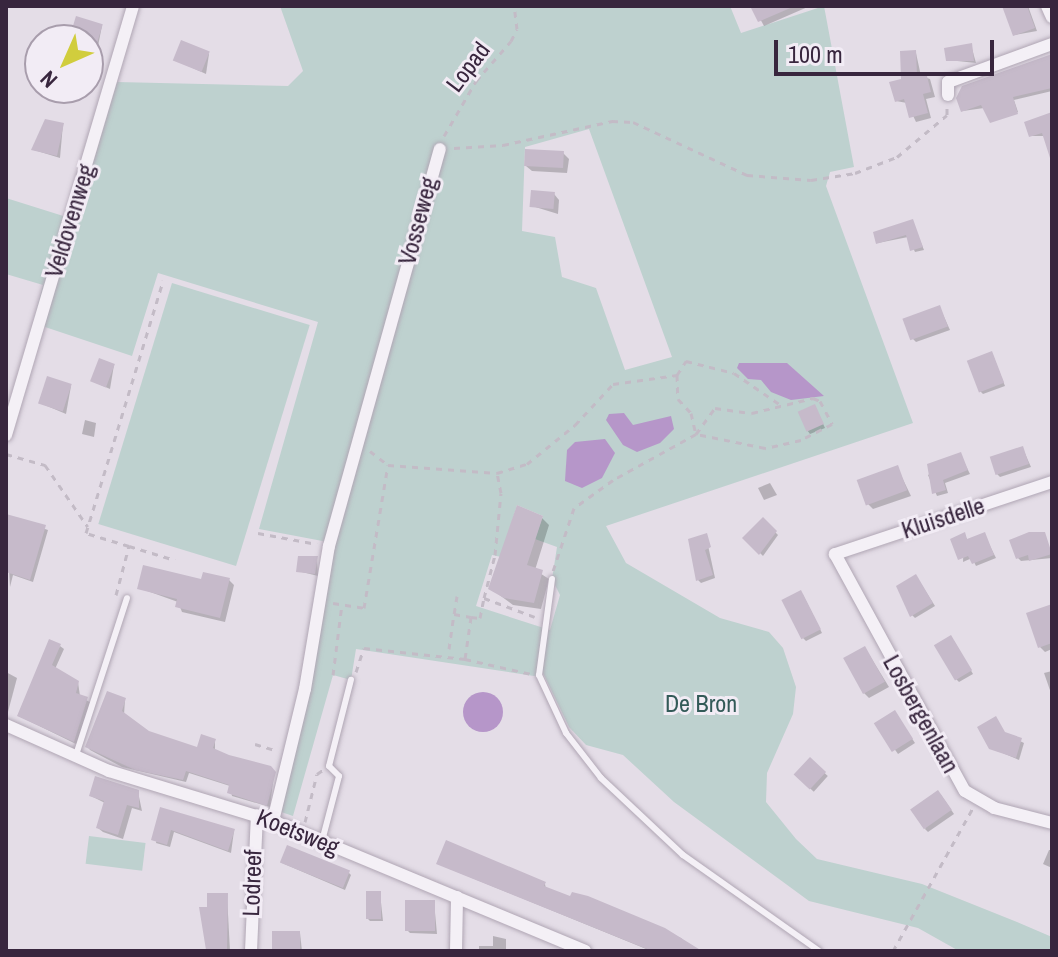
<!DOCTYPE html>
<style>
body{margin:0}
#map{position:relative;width:1058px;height:957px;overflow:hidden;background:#e4dde7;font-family:"Archivo Narrow",sans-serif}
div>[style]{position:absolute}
.green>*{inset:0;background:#bed1cf;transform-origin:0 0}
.water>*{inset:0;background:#b696c9}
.round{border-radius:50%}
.shadow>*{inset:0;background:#0003;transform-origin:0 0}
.building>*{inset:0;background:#c6baca;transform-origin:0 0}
.path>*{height:3px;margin-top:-1.5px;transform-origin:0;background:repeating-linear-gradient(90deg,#c3bbc6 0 6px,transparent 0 12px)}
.roads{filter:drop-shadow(0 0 2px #b0a6b4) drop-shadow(0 0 2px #b0a6b4)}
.lane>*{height:6px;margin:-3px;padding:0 3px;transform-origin:3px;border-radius:3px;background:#f4f0f6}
.street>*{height:12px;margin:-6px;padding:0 6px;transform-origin:6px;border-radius:6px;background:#f4f0f6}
span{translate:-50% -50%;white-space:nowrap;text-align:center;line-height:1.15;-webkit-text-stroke:6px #f2ecf5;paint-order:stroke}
.street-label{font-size:24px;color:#38263e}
.park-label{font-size:24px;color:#335a58}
.frame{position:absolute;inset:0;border:8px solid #38263e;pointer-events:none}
.north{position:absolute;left:24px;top:24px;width:80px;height:80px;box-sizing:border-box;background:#f2ecf5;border:2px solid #a89dac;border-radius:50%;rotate:225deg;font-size:22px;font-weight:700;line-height:32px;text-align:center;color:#38263e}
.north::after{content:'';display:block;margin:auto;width:28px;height:36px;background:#d1cd3d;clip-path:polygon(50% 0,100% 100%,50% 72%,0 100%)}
.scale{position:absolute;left:774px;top:40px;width:220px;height:36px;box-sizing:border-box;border:4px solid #38263e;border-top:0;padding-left:10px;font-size:24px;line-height:28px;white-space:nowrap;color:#38263e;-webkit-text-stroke:6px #f2ecf5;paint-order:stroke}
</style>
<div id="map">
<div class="green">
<div style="clip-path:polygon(evenodd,280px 6px,730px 6px,741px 33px,824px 6px,854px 167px,830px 172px,826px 186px,913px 423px,606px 526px,626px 563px,720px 618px,769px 632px,783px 648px,796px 687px,793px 714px,767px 773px,766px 802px,796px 839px,817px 859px,922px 884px,1017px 922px,1052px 937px,1052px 951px,959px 951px,918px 928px,809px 901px,674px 802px,623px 755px,586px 745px,569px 727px,543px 673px,534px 676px,356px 649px,351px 680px,333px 675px,293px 816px,281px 812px,333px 543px,259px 529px,318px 322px,158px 273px,132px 356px,33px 323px,43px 285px,6px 274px,6px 198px,76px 220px,117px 82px,288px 86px,303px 71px,280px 6px,589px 129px,672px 357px,625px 370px,596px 288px,562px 277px,555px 237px,522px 231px,525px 147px,589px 129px,280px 6px,517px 505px,543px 516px,535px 539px,557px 547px,552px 579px,560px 595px,550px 630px,476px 606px,492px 555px,501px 557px,517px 505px)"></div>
<div style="left:172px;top:283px;width:144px;height:252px;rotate:17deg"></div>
<div style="left:89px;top:836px;width:57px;height:28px;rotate:7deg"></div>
</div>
<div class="water">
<div style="clip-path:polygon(739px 363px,787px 363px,824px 396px,791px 400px,771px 392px,761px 380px,748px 379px,737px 368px)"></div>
<div style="clip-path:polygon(624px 413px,633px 425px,671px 416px,674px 429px,660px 443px,637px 452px,623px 445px,606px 420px,609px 414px)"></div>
<div style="clip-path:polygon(605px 439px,615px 453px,602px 478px,582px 488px,565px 481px,567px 450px,575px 442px)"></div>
<div class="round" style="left:463px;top:692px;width:40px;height:40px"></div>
</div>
<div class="shadow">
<div style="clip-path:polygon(753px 6px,810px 6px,764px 26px)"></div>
<div style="clip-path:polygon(1014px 6px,1028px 6px,1037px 31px,1015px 35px)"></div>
<div style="clip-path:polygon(102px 26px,98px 46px,72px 36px)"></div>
<div style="clip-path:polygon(971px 45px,976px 63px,948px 60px)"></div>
<div style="clip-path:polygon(916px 53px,921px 76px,930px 79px,935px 97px,926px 99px,931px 118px,916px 122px,907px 103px,896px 101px)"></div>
<div style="clip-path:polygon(209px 54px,206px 74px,175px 60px)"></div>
<div style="clip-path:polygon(1052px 55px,1052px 91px,1014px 100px,1018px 112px,991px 121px,984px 108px,963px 111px)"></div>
<div style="clip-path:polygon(1052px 114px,1052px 150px,1045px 136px,1031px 136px)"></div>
<div style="clip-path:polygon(63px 124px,60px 158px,34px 150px)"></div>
<div style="clip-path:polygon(563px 153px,569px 159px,567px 173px,532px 171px,526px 166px)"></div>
<div style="clip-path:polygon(554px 194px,559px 200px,558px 214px,532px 206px)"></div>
<div style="clip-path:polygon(912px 221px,924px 250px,915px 252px,908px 237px,878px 243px)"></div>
<div style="clip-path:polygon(940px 308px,950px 330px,916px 342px,913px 339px)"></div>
<div style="clip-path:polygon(992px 353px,1005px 386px,983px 394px,980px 391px)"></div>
<div style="clip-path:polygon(114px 365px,110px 389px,94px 382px)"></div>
<div style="clip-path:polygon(71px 386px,66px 414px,40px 403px)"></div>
<div style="clip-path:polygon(815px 406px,825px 428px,810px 434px,807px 430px)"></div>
<div style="clip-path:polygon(85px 420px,96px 423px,94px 437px,82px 434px)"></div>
<div style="clip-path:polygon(1023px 449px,1031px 467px,1000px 477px,997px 474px)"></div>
<div style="clip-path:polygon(960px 454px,970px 474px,945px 483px,948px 493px,937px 496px,928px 475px)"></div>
<div style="clip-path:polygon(897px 467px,911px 496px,873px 509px,868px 504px)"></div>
<div style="clip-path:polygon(770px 483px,777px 495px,764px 500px,758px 488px)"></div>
<div style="clip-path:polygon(6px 516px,48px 530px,33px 582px,13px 575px,10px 587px)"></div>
<div style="clip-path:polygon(542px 518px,549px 525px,535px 570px,549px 579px,541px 609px,513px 605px,490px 588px)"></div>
<div style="clip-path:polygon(763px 520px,778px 535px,763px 556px,745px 538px)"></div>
<div style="clip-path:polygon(984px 534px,996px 558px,976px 566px,972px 558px,963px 562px,964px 535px,968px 540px)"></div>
<div style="clip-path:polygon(1044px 534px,1052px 558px,1021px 561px,1018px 558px)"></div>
<div style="clip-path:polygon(706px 536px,715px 578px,701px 583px,698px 580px)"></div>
<div style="clip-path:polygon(317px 558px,318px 576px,298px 571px)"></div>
<div style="clip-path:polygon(918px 579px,935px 606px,915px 618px,912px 615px)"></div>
<div style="clip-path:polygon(229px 580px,234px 585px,225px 622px,182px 612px,178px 602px,139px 588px)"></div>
<div style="clip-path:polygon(803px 595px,822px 633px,806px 641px,803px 638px)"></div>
<div style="clip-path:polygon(1052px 606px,1052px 649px,1045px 652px,1040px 647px)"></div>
<div style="clip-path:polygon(954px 641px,973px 674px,959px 682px,956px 679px)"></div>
<div style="clip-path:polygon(60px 646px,64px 649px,55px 669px,78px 682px,80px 696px,91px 703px,78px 745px,19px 716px)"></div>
<div style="clip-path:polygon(865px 648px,889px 687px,869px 698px,864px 693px)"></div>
<div style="clip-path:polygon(1052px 671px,1052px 696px,1044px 673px)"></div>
<div style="clip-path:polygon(6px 672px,17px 678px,8px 712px,6px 711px)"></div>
<div style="clip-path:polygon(125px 700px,124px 715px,148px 732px,198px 750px,215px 741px,215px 751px,274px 774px,270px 807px,232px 796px,230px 786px,189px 773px,186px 782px,122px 767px,90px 750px,87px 746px)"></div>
<div style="clip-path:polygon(897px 716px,915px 743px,898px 754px,877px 724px)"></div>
<div style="clip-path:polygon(1006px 734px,1024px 743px,1019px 760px,991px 748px)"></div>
<div style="left:810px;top:760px;width:24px;height:21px;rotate:42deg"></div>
<div style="clip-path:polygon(138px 792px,142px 811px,132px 808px,123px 839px,103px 832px,98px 828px,105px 803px,91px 796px)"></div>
<div style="clip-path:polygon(941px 795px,954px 814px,928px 832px,925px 829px)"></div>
<div style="clip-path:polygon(162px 810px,234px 831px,231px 853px,174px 832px,170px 847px,156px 843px)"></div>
<div style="clip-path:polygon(1049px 850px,1052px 850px,1052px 868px,1043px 864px)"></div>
<div style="clip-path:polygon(282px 863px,348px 872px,351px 875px,345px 890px)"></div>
<div style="clip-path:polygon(438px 864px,545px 884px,546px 889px,571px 899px,587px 898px,681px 938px,694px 951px,651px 951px)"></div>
<div style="clip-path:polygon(380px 893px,383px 921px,370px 921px,367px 918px)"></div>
<div style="clip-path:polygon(227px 895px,230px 951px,208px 951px,209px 909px)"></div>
<div style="clip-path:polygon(434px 902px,437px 934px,410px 933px,407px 930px)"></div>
<div style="clip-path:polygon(300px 933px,302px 951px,273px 951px)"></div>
<div style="clip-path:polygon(493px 936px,506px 939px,506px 951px,479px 951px,479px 946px,493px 946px)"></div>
</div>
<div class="building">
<div style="clip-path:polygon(750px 6px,795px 6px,758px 22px)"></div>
<div style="clip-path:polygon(1002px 6px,1027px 6px,1035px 28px,1013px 36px)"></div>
<div style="left:76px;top:16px;width:28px;height:22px;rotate:17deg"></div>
<div style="left:181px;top:40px;width:31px;height:22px;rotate:22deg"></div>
<div style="clip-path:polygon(972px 43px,974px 61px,946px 61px,944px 48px)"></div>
<div style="clip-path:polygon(916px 50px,917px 75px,926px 72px,931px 92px,923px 94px,928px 113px,909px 118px,904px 99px,895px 102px,889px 82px,901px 79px,900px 51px)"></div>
<div style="clip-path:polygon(1052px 54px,1052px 88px,1013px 97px,1018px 114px,990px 123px,981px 105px,961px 112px,956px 98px,962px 86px)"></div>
<div style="clip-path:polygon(1052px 112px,1052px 157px,1050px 158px,1042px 133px,1029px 137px,1024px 122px)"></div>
<div style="clip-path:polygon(45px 119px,64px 123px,57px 156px,31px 150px)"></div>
<div style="left:525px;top:149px;width:39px;height:17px;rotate:3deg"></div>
<div style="left:531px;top:190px;width:24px;height:17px;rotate:5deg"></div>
<div style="clip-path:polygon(913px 219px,923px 247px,910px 251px,906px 235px,876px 244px,873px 232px)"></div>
<div style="left:940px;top:305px;width:23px;height:40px;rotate:70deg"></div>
<div style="left:992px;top:351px;width:34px;height:27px;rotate:69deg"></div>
<div style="left:99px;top:358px;width:17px;height:25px;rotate:21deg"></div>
<div style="left:47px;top:376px;width:26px;height:29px;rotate:18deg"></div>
<div style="left:815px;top:404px;width:22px;height:19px;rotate:66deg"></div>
<div style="left:1023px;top:446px;width:19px;height:35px;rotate:72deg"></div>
<div style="clip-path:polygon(961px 452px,968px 470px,943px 480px,946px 490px,932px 494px,927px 464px)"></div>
<div style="left:898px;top:465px;width:27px;height:44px;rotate:70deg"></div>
<div style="clip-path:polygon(517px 505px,543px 516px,527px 565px,543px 570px,534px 603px,504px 598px,488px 589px)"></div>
<div style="clip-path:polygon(6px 514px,46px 525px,30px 580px,6px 572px)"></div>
<div style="clip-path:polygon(763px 517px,777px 531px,759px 555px,742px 538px)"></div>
<div style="clip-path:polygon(965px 532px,967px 539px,985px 532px,994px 555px,972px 564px,968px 556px,958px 560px,950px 539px)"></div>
<div style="clip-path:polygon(1029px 532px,1045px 532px,1052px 554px,1029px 561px,1028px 555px,1016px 559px,1009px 540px)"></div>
<div style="clip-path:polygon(707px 533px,711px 547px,705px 550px,713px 575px,696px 581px,688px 539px)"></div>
<div style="clip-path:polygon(298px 556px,318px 556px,315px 574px,296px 572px)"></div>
<div style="clip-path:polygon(143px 565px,201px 579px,203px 572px,230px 578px,220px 618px,175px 607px,177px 599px,137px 589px)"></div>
<div style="clip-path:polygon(916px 574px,933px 603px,910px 617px,896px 586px)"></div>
<div style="left:801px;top:590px;width:44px;height:22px;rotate:63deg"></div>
<div style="clip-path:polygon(1052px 604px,1052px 643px,1038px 648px,1026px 613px)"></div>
<div style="left:951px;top:635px;width:41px;height:20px;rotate:59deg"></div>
<div style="clip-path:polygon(49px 639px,61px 644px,52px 665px,79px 681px,76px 693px,88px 697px,74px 742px,17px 716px)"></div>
<div style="left:865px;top:646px;width:41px;height:25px;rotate:61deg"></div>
<div style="clip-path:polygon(107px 691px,126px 698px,122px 711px,149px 731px,197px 747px,201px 734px,216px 739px,213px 748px,229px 755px,271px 766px,276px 772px,267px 806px,227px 793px,229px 785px,186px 771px,183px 780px,135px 770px,85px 747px)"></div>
<div style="left:895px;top:710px;width:34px;height:25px;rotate:58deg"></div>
<div style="clip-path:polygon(996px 716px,1005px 732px,1022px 738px,1016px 758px,989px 749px,977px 727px)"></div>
<div style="left:810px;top:757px;width:22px;height:24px;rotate:43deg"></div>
<div style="clip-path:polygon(95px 776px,139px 790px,139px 808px,127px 805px,118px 835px,96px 828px,104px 801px,89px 796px)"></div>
<div style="left:938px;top:790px;width:24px;height:34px;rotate:55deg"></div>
<div style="clip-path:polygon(160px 807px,235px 829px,228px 851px,171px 830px,167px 845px,151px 840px)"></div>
<div style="clip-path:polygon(446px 840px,546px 882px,544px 886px,570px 896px,572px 892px,588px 896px,665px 928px,702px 951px,652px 951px,436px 864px)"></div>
<div style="left:287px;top:845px;width:68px;height:19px;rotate:22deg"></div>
<div style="left:366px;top:891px;width:15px;height:28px"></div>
<div style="clip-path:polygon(207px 893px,228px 893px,227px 950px,206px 950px,199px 907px,207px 907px)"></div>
<div style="left:405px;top:900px;width:30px;height:31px"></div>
<div style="left:272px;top:931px;width:28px;height:20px"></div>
</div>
<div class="path">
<div style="left:444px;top:136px;width:64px;rotate:-59.8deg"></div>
<div style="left:476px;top:81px;width:53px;rotate:-48.8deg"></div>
<div style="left:511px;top:41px;width:13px;rotate:-63deg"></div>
<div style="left:517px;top:29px;width:23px;rotate:-97deg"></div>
<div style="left:454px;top:148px;width:49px;rotate:-3.5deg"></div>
<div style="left:503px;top:145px;width:112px;rotate:-12.4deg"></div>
<div style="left:612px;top:121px;width:21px;rotate:3deg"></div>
<div style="left:633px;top:122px;width:126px;rotate:24.9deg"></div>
<div style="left:747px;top:175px;width:64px;rotate:4.5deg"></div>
<div style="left:811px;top:180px;width:45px;rotate:-9deg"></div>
<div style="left:855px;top:173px;width:45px;rotate:-20.9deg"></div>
<div style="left:897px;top:157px;width:65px;rotate:-40deg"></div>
<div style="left:947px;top:115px;width:9px;rotate:-90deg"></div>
<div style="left:677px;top:375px;width:17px;rotate:-57deg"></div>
<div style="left:686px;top:361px;width:49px;rotate:14deg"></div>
<div style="left:734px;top:373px;width:58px;rotate:34.5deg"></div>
<div style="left:370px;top:451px;width:23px;rotate:38deg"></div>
<div style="left:388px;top:465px;width:109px;rotate:4.2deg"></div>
<div style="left:6px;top:454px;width:41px;rotate:15.8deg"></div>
<div style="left:45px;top:465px;width:75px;rotate:55.3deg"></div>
<div style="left:258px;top:533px;width:60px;rotate:10.6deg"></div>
<div style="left:129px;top:546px;width:45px;rotate:-163.2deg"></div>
<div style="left:86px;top:533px;width:264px;rotate:-73deg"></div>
<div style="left:116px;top:595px;width:51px;rotate:-75.1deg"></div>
<div style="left:129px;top:546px;width:48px;rotate:16.9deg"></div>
<div style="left:457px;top:596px;width:18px;rotate:99deg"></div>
<div style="left:454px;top:614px;width:17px;rotate:10deg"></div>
<div style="left:471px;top:617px;width:42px;rotate:98.1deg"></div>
<div style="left:484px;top:598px;width:44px;rotate:-75.7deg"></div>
<div style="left:495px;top:555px;width:62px;rotate:-84.5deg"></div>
<div style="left:501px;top:493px;width:20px;rotate:-101deg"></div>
<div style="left:497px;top:473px;width:31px;rotate:-17deg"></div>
<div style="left:527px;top:464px;width:62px;rotate:-39.1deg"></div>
<div style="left:575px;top:425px;width:56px;rotate:-47.2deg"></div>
<div style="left:613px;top:384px;width:65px;rotate:-8deg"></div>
<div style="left:677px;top:375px;width:24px;rotate:88deg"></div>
<div style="left:678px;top:399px;width:19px;rotate:47deg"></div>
<div style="left:691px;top:413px;width:22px;rotate:77deg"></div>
<div style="left:696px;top:434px;width:32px;rotate:-54deg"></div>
<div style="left:715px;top:408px;width:37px;rotate:8deg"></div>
<div style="left:752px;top:413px;width:63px;rotate:-13.8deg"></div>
<div style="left:813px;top:398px;width:8px;rotate:23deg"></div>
<div style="left:820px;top:401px;width:26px;rotate:62deg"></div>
<div style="left:832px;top:424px;width:35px;rotate:153deg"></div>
<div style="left:801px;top:440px;width:37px;rotate:167deg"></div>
<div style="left:765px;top:448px;width:70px;rotate:-168.5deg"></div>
<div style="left:696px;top:434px;width:95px;rotate:151deg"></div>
<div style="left:613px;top:480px;width:48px;rotate:144.3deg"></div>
<div style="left:574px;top:508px;width:66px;rotate:108.4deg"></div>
<div style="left:333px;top:603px;width:31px;rotate:9deg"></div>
<div style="left:364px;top:608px;width:145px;rotate:-80.5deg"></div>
<div style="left:471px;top:617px;width:9px;rotate:6deg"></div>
<div style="left:480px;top:618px;width:20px;rotate:-79deg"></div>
<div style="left:484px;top:598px;width:54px;rotate:20.4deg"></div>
<div style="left:449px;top:649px;width:35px;rotate:-82deg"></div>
<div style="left:356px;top:672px;width:25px;rotate:-72deg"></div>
<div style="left:364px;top:648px;width:102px;rotate:6.2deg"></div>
<div style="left:465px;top:659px;width:68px;rotate:12.8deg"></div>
<div style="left:333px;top:675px;width:72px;rotate:-82.8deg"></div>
<div style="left:255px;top:744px;width:21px;rotate:17deg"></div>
<div style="left:305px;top:822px;width:49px;rotate:-76deg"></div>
<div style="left:317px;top:774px;width:7px;rotate:-34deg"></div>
<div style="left:893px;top:951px;width:164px;rotate:-60.8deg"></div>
</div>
<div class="roads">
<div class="lane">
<div style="left:552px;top:579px;width:97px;rotate:97.7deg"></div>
<div style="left:539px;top:675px;width:64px;rotate:65deg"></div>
<div style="left:566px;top:733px;width:57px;rotate:52.1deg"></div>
<div style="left:601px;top:778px;width:112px;rotate:43.2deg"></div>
<div style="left:683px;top:855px;width:166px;rotate:35.2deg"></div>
<div style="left:75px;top:758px;width:168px;rotate:-72deg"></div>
<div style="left:322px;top:841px;width:67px;rotate:-75.3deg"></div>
<div style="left:339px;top:776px;width:14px;rotate:-135deg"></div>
<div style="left:329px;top:766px;width:89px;rotate:-75.7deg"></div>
</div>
<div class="street">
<div style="left:1047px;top:6px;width:12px;rotate:66deg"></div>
<div style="left:948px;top:95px;width:13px;rotate:-90deg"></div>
<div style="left:948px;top:82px;width:111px;rotate:-20.1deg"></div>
<div style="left:6px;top:435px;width:447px;rotate:-73.5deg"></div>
<div style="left:1052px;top:482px;width:229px;rotate:161.6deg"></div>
<div style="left:835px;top:554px;width:270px;rotate:61.3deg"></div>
<div style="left:965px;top:791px;width:34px;rotate:30deg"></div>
<div style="left:994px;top:808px;width:60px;rotate:14.5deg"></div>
<div style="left:6px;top:725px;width:113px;rotate:24.1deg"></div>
<div style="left:109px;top:771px;width:171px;rotate:17deg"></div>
<div style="left:273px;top:821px;width:338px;rotate:22.6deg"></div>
<div style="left:273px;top:821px;width:136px;rotate:-76.4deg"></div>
<div style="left:305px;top:689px;width:145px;rotate:-80.5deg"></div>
<div style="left:329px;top:546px;width:412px;rotate:-74.4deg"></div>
<div style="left:251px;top:951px;width:136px;rotate:-87.5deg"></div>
<div style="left:456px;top:951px;width:54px;rotate:-88.9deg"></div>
</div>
</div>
<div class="street-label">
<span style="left:468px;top:67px;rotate:-53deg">Lopad</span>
<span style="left:70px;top:221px;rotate:-73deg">Veldovenweg</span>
<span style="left:418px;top:221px;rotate:-75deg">Vosseweg</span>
<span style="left:943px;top:518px;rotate:-18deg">Kluisdelle</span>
<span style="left:921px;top:714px;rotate:61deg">Losbergenlaan</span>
<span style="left:298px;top:832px;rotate:22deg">Koetsweg</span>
<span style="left:252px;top:883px;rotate:-88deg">Lodreef</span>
</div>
<div class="park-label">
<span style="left:701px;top:704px">De Bron</span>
</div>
<div class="frame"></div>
<div class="north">N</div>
<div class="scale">100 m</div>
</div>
